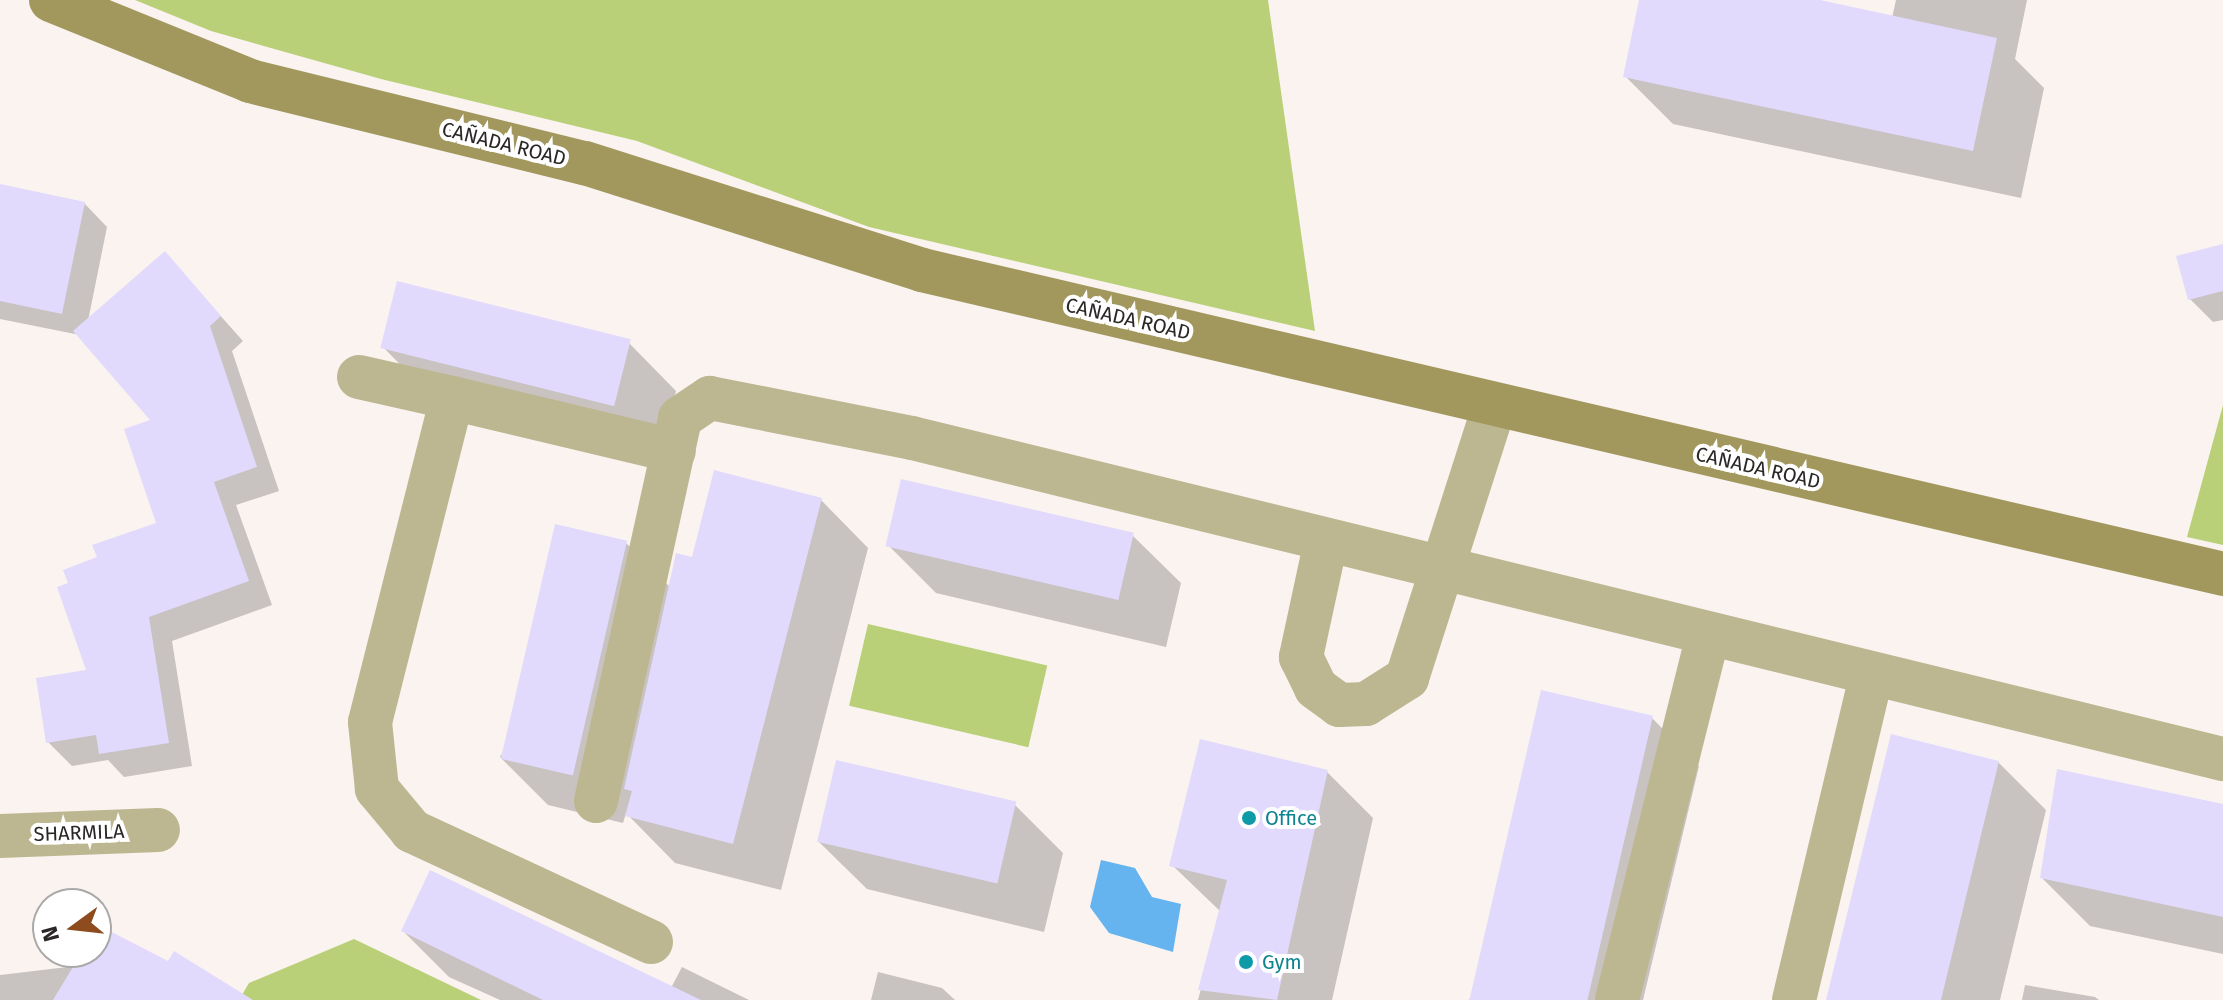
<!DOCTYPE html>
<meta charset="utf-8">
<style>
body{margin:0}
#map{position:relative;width:2223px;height:1000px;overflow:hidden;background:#faf3f0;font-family:"Fira Sans",sans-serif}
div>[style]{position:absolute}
.green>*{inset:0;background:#b9d078;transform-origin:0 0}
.water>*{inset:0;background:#65b4ef}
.shadow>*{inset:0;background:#0003}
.building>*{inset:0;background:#e1dafc;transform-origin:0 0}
.street>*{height:44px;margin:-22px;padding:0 22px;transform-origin:22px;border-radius:22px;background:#bdb791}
.secondary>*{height:44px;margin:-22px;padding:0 22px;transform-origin:22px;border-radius:22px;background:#a2985e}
.dots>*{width:22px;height:22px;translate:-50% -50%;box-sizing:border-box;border:4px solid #fff;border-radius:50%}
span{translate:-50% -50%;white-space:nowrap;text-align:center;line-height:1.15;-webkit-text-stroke:8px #fff;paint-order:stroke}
.street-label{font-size:20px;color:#2a2726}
.culture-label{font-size:20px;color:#0d838f}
.left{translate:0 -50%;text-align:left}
.north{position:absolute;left:32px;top:888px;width:80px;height:80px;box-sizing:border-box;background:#fff;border:2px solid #aaa9a8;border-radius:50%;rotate:255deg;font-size:22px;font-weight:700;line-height:32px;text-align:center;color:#2a2726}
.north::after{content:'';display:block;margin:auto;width:28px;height:36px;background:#8e4b1d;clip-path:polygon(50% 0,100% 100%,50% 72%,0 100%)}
</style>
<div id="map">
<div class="green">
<div style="clip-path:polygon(135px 0,1268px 0,1315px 331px,869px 227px,637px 141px,381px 79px,211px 31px)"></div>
<div style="clip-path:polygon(2223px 405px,2223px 545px,2187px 537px)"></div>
<div style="left:868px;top:624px;width:184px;height:84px;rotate:13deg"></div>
<div style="clip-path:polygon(354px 939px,481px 1000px,239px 1000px,249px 983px)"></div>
</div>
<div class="water">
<div style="clip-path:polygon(1101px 860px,1135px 868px,1152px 897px,1181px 904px,1173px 952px,1109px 933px,1090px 907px)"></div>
</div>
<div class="shadow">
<div style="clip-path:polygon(1641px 0,1811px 0,1892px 18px,1896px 0,2027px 0,2015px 59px,2044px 88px,2021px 198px,1673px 124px,1625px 76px)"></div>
<div style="clip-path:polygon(0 186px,84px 203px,107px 227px,88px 321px,165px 254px,243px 341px,232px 351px,279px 491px,236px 505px,272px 605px,172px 641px,192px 766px,124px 777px,108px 760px,72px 766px,48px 742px,88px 672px,71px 584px,159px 524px,153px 420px,80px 335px,0 319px)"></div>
<div style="clip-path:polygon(2223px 246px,2223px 320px,2213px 322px,2190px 299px)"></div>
<div style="clip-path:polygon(629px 343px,676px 391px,660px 454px,430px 395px,383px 347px)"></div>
<div style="clip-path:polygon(821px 500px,868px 548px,781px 890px,675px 863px,626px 813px,623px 823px,548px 805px,500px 757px,626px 543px,670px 587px,693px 560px)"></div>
<div style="clip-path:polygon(1133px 536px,1181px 583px,1166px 647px,936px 593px,888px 545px)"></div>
<div style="clip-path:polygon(1652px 718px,1699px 766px,1643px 1000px,1469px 1000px)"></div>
<div style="clip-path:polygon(1998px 762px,2046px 810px,2000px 1000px,1828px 1000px)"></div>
<div style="clip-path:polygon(1327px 772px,1373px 818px,1332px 1000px,1198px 1000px,1221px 912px,1172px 865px)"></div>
<div style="clip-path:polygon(1015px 805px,1063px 853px,1044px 932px,867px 889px,819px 842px)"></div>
<div style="clip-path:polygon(2223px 806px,2223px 954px,2090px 926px,2042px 878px)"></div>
<div style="clip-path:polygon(99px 928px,239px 1000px,0 1000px,0 975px,76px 966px,84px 952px,96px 952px)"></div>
<div style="clip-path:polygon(403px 931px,671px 988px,682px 967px,749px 1000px,500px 1000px,449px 977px)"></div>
<div style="clip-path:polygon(878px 972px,942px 988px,955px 1000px,871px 1000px)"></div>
<div style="clip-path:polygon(2025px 985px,2095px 997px,2099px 1000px,2022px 1000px)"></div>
</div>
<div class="building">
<div style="clip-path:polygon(1639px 0,1820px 0,1997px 38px,1973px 151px,1623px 77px)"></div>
<div style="clip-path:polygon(0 184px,85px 202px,62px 314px,0 301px)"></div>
<div style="clip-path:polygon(2223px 244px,2223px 291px,2188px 300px,2176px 256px)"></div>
<div style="clip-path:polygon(165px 251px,221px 316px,210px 326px,257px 467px,214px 482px,249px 581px,149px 617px,169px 743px,99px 754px,96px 735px,46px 743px,36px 678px,86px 670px,57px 587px,68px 583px,63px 570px,97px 557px,92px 545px,156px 523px,124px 429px,150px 420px,73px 331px)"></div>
<div style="left:397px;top:281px;width:241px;height:69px;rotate:14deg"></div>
<div style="clip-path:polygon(714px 470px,822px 498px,733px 844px,625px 816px,632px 791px,624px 789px,676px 553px,692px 557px)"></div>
<div style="left:901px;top:479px;width:239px;height:69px;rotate:13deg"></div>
<div style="left:555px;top:524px;width:74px;height:241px;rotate:13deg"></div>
<div style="left:1541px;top:690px;width:115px;height:319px;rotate:13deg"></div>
<div style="clip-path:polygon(1891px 734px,1999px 761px,1956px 938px,1941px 1000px,1826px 1000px)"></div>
<div style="clip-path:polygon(1200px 739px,1328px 770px,1277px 1000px,1198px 990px,1227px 880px,1169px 866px)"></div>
<div style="left:836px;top:760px;width:185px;height:84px;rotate:13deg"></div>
<div style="clip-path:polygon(2057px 769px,2223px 804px,2223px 917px,2040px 878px)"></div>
<div style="clip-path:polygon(430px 870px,701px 1000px,543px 1000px,401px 931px)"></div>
<div style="clip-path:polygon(98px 925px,168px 961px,174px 951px,253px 1000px,53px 1000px,82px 952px,96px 952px)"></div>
</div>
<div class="street">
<div style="left:359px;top:377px;width:95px;rotate:12.7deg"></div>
<div style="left:1326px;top:541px;width:119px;rotate:102.2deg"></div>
<div style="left:1301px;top:657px;width:34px;rotate:64deg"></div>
<div style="left:1316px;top:688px;width:29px;rotate:36deg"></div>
<div style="left:1339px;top:705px;width:27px;rotate:-2deg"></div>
<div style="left:1366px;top:704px;width:49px;rotate:-32.4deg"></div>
<div style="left:1407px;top:678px;width:285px;rotate:-72.2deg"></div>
<div style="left:596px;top:801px;width:392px;rotate:-77.6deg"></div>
<div style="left:680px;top:418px;width:36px;rotate:-34deg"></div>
<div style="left:710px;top:398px;width:206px;rotate:11.2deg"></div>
<div style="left:912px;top:438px;width:1350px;rotate:13.76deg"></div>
<div style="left:0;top:836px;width:158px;rotate:-2.2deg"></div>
<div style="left:651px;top:942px;width:264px;rotate:-155.1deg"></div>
<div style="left:412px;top:831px;width:55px;rotate:-129.8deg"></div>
<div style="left:377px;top:789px;width:67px;rotate:-96deg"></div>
<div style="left:370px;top:722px;width:334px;rotate:-75.8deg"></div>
<div style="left:452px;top:398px;width:228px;rotate:13.4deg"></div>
<div style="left:1617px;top:1000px;width:377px;rotate:-76deg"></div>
<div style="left:1794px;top:1000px;width:333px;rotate:-76.6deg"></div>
</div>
<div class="secondary">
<div style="left:51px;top:0;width:215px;rotate:22.1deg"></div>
<div style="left:250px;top:81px;width:345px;rotate:13.8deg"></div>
<div style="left:585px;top:163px;width:354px;rotate:17.6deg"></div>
<div style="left:922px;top:270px;width:1336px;rotate:13.15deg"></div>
</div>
<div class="dots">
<div style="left:1249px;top:818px;background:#0f9aa8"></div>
<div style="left:1246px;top:962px;background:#0f9aa8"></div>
</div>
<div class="street-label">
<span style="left:504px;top:144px;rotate:14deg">CAÑADA ROAD</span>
<span style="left:1128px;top:319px;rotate:13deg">CAÑADA ROAD</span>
<span style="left:1758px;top:468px;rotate:13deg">CAÑADA ROAD</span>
<span style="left:79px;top:833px;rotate:-2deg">SHARMILA</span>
</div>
<div class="culture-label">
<span class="left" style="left:1265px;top:818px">Office</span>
<span class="left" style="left:1262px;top:962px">Gym</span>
</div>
<div class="north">N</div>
</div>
